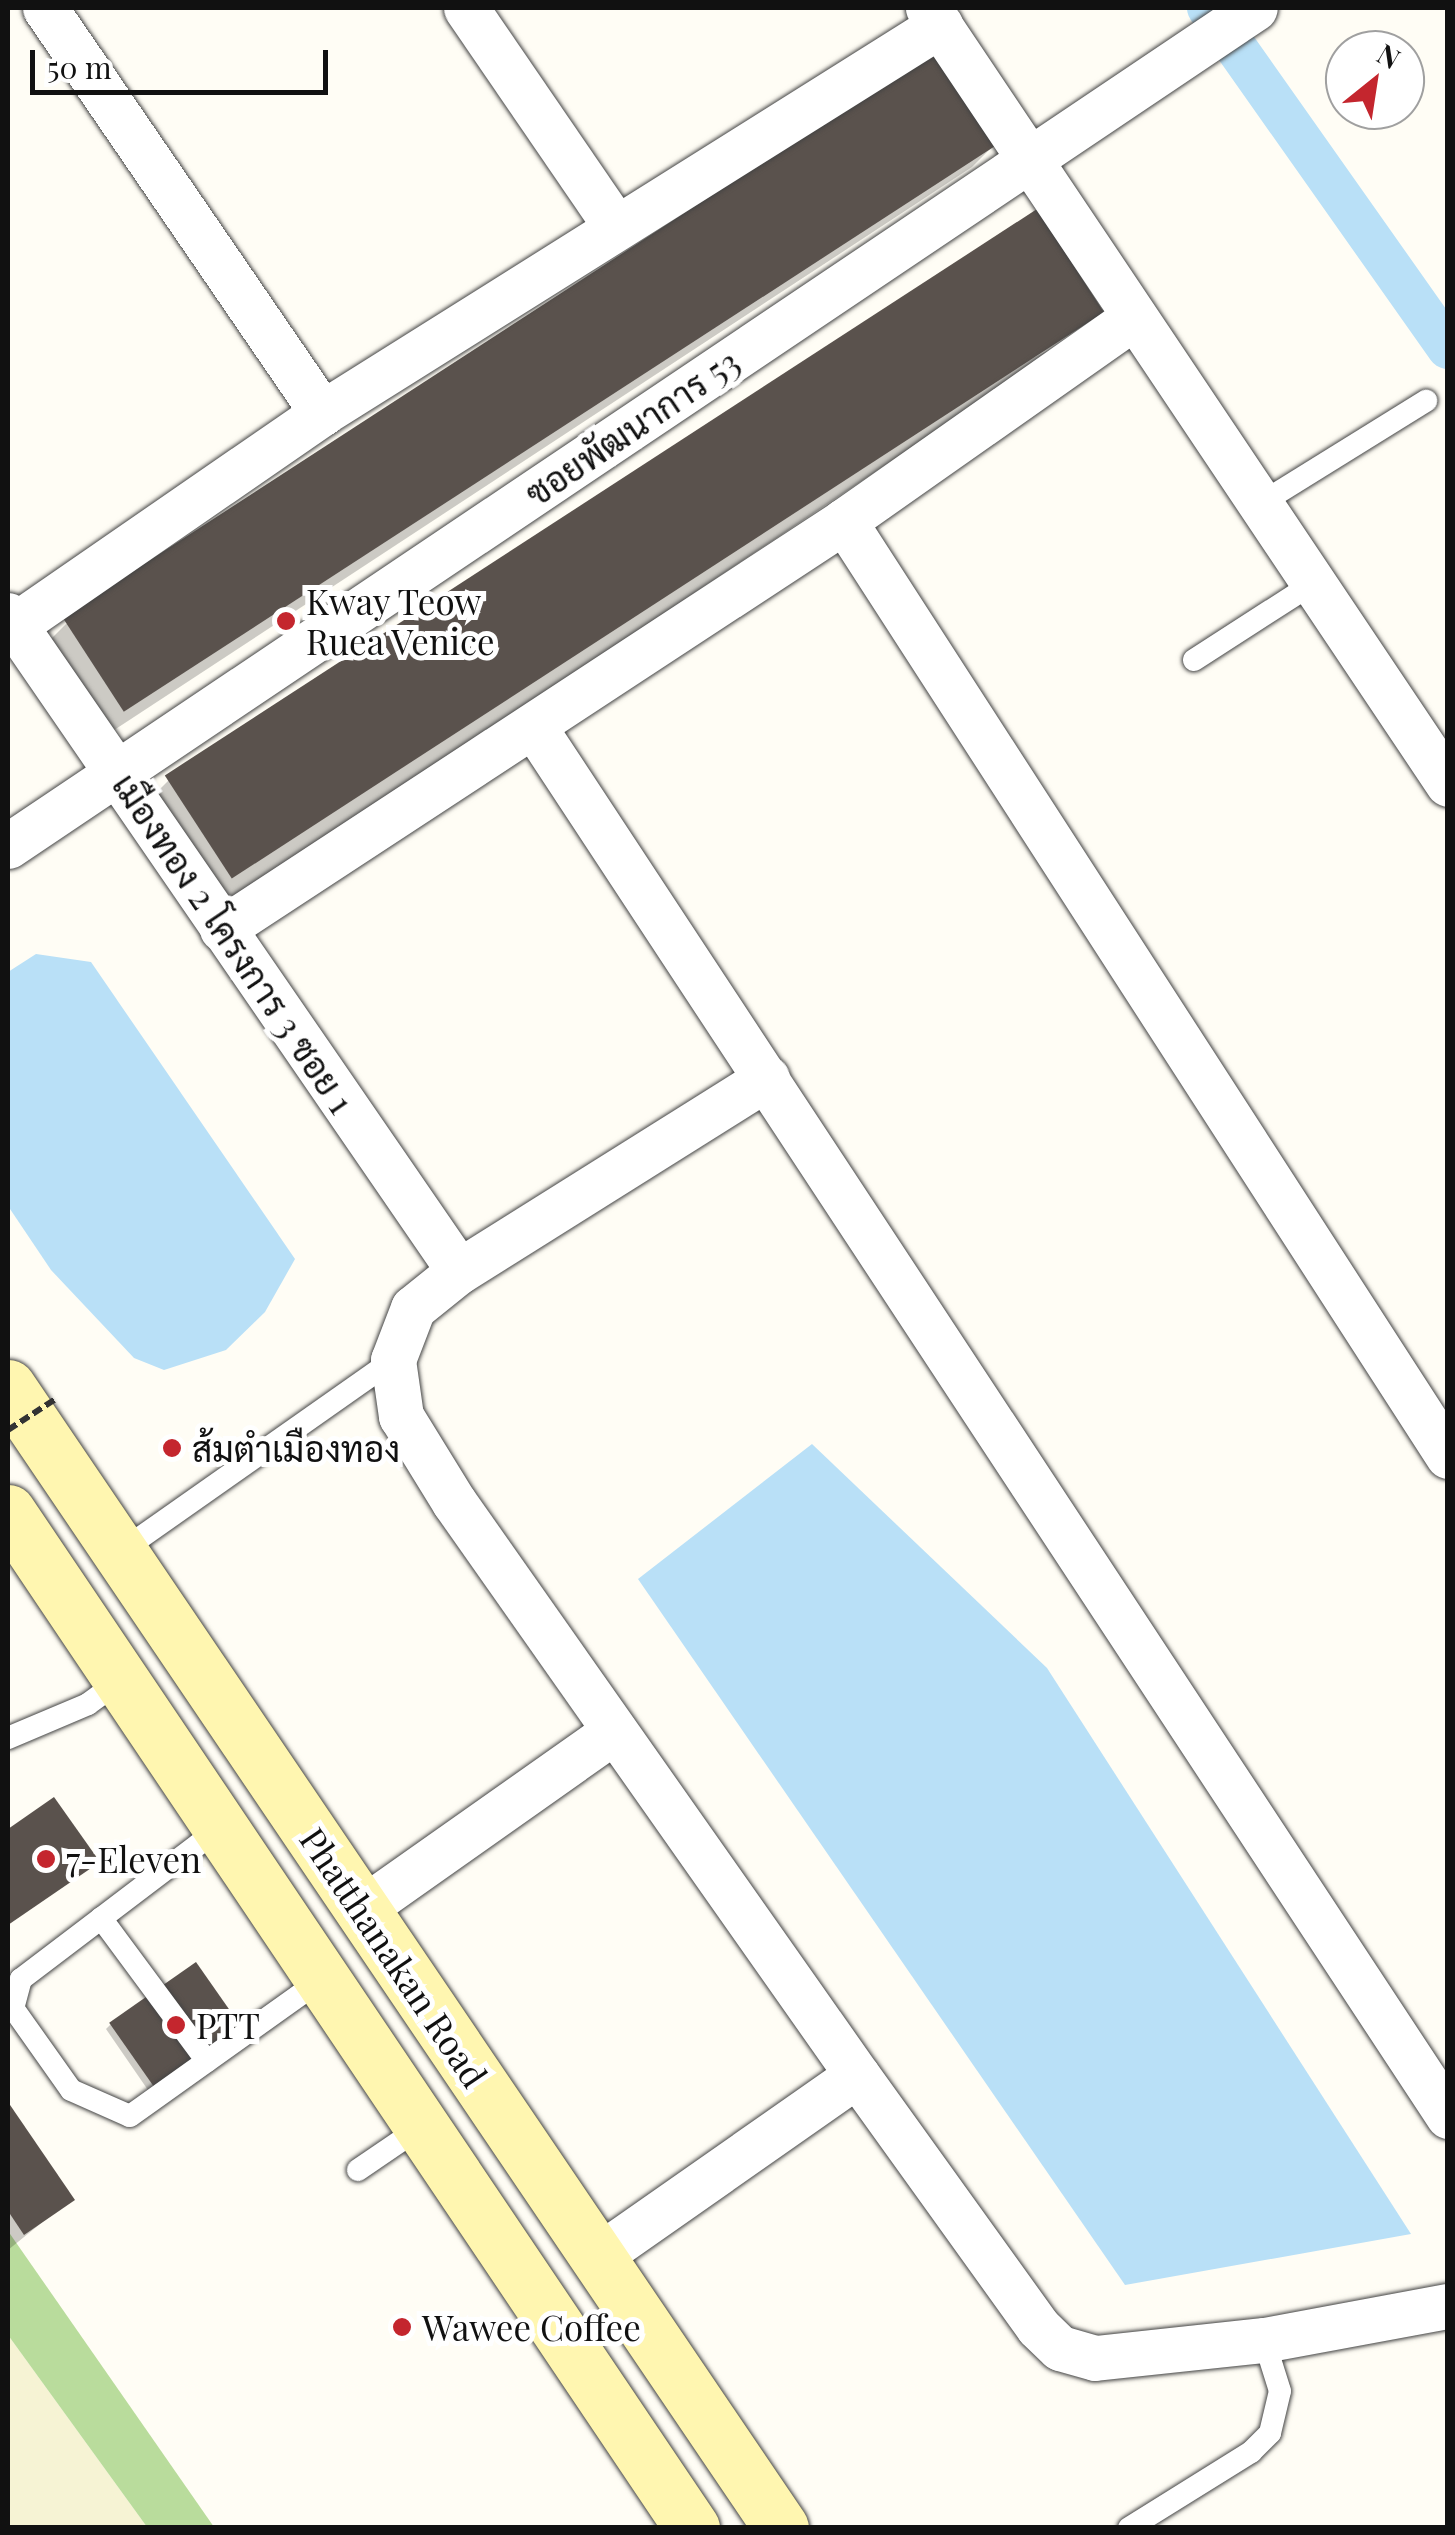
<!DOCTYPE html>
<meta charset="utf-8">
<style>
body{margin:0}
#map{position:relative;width:1455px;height:2535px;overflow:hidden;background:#fffdf5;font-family:"Playfair Display",Sarabun,serif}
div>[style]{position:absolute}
.farmland>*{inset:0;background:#f6f3d4}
.forest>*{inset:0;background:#b9dc9c}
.water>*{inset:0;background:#b9e0f7}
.shadow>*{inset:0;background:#0003}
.canal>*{height:42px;margin:-21px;padding:0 21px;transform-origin:21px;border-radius:21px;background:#b9e0f7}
.building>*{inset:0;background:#5a524d;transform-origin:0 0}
.roads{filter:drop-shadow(0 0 2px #444) drop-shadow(0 0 2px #444)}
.service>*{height:22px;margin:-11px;padding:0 11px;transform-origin:11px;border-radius:11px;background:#fff}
.minor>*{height:45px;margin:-22.5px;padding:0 22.5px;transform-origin:22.5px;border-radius:22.5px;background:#fff}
.secondary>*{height:55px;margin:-27.5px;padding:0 27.5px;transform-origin:27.5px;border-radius:27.5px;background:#fff6b0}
.path-bridge>*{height:6px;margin-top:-3px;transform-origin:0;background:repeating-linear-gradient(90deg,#333 0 10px,transparent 0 15px)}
.dots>*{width:28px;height:28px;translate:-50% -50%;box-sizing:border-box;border:5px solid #fff;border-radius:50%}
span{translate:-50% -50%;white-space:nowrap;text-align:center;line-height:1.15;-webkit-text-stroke:10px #fff;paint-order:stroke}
.street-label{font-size:35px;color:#111}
.poi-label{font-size:35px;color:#111}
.left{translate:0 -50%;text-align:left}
.frame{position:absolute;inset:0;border:10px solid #111;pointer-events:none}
.north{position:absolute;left:1325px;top:30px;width:100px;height:100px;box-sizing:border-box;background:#fff;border:2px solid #a0a0a0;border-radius:50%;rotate:30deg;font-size:28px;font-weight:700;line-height:40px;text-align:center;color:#111}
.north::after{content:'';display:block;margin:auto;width:35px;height:45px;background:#c4262e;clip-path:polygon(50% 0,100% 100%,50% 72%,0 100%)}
.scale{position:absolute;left:30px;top:50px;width:298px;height:45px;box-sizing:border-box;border:5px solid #111;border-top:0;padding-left:12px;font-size:30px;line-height:35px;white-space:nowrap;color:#111;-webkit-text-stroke:8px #fff;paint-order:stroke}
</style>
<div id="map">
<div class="farmland">
<div style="clip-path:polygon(8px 2335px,147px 2527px,8px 2527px)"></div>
</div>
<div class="forest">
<div style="clip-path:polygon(8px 2231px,214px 2527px,147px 2527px,8px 2335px)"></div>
</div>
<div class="water">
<div style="clip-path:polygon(36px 954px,91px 962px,295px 1259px,265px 1312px,226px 1350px,164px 1370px,134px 1358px,51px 1270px,8px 1206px,8px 972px)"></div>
<div style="clip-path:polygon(812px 1444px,1047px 1668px,1411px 2234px,1125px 2285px,638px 1579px)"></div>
</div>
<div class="shadow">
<div style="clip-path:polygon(996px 143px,972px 167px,102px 738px,42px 648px,66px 624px)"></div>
<div style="clip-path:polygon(1078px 336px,212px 916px,145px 804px,169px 780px)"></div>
<div style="clip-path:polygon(111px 2024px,240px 2029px,150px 2093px,106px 2029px)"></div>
<div style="clip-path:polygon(8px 2107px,71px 2199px,8px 2250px)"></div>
</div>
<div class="canal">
<div style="left:1208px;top:8px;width:416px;rotate:54.8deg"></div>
</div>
<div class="building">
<div style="left:937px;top:49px;width:113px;height:1043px;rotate:57deg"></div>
<div style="left:1037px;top:209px;width:123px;height:1040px;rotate:57deg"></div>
<div style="clip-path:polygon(54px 1797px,100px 1862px,8px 1925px,8px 1829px)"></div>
<div style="left:196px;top:1962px;width:82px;height:106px;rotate:55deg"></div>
<div style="clip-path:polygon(8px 2102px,75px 2200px,24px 2235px,8px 2211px)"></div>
</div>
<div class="roads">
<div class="service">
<div style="left:1258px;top:505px;width:198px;rotate:-31.8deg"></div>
<div style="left:1194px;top:660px;width:140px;rotate:-32.8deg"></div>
<div style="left:120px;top:1552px;width:334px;rotate:-35.1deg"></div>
<div style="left:8px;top:1738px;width:87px;rotate:-23deg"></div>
<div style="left:88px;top:1704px;width:41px;rotate:-36deg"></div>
<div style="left:220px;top:1828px;width:250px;rotate:142.8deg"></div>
<div style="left:21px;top:1979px;width:30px;rotate:105deg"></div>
<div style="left:13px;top:2008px;width:100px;rotate:54.7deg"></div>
<div style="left:71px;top:2090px;width:64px;rotate:23.8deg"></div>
<div style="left:130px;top:2116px;width:236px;rotate:-35.5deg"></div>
<div style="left:101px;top:1918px;width:178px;rotate:53.5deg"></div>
<div style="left:358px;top:2170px;width:76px;rotate:-34.3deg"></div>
<div style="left:1129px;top:2528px;width:144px;rotate:-31.9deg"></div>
<div style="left:1251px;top:2452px;width:27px;rotate:-45deg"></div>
<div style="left:1270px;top:2433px;width:43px;rotate:-76.6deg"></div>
<div style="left:1280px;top:2391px;width:53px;rotate:-107.4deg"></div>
</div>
<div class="minor">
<div style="left:45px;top:8px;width:491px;rotate:55.6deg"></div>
<div style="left:466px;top:8px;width:262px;rotate:55.6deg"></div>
<div style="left:928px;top:8px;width:934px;rotate:56.17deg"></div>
<div style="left:844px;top:521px;width:1113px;rotate:57.14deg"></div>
<div style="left:8px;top:615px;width:796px;rotate:55.49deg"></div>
<div style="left:15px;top:625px;width:373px;rotate:-34.6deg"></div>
<div style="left:322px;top:413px;width:730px;rotate:-32.12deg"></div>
<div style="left:534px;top:727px;width:1663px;rotate:56.65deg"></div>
<div style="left:8px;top:846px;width:1502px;rotate:-33.9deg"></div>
<div style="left:222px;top:929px;width:744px;rotate:-33.26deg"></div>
<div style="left:844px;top:521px;width:355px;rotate:-35.1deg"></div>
<div style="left:767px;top:1078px;width:363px;rotate:147.9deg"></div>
<div style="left:459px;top:1271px;width:59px;rotate:141.2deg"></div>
<div style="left:413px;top:1308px;width:56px;rotate:111deg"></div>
<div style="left:393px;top:1360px;width:57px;rotate:81.9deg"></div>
<div style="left:401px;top:1416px;width:101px;rotate:58.4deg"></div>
<div style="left:454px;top:1502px;width:701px;rotate:54.88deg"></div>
<div style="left:857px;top:2075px;width:310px;rotate:54.3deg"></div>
<div style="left:1038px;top:2327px;width:30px;rotate:44deg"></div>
<div style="left:1060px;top:2348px;width:36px;rotate:16deg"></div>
<div style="left:1095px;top:2358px;width:170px;rotate:-6.1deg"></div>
<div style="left:1264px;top:2340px;width:187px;rotate:-10.5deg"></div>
<div style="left:362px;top:1909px;width:309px;rotate:-35.2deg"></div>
<div style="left:597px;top:2257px;width:317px;rotate:-35deg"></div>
</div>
<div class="secondary">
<div style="left:8px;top:1387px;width:1378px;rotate:55.88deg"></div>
<div style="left:8px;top:1512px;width:1225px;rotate:56.05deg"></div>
</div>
</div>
<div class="path-bridge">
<div style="left:8px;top:1430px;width:59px;rotate:-33.1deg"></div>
</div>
<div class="dots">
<div style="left:286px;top:621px;background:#c4262e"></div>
<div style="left:172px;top:1448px;background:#c4262e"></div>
<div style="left:46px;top:1859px;background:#c4262e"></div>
<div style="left:176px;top:2025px;background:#c4262e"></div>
<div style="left:402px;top:2327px;background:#c4262e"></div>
</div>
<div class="street-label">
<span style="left:632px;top:427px;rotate:-34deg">ซอยพัฒนาการ 53</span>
<span style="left:234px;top:943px;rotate:56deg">เมืองทอง 2 โครงการ 3 ซอย 1</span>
<span style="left:394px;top:1957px;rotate:56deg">Phatthanakan Road</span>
</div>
<div class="poi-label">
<span class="left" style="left:306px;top:621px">Kway Teow<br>Ruea Venice</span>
<span class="left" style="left:192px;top:1448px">ส้มตำเมืองทอง</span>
<span class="left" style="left:66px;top:1859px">7-Eleven</span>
<span class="left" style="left:196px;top:2025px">PTT</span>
<span class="left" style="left:422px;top:2327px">Wawee Coffee</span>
</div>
<div class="frame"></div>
<div class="north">N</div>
<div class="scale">50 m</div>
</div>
